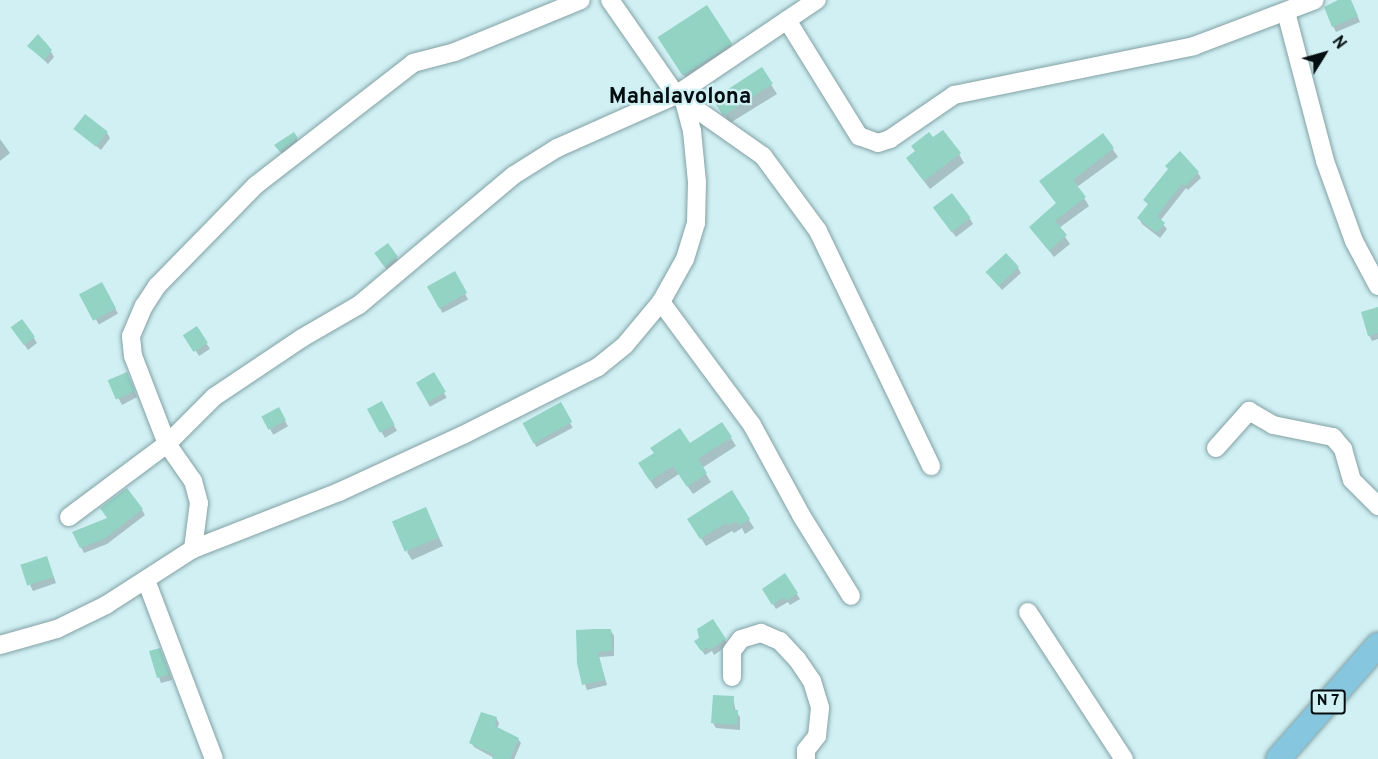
<!DOCTYPE html>
<style>
body{margin:0}
#map{position:relative;width:1378px;height:759px;overflow:hidden;background:#d0f0f4;font-family:Overpass,sans-serif}
div>[style]{position:absolute}
.shadow>*{inset:0;background:#0003;transform-origin:0 0}
.building>*{inset:0;background:#92d3c4;transform-origin:0 0}
.roads{filter:drop-shadow(0 0 2px #83a1a4) drop-shadow(0 0 2px #83a1a4)}
.minor>*{height:18px;margin:-9px;padding:0 9px;transform-origin:9px;border-radius:9px;background:#fff}
.major>*{height:24px;margin:-12px;padding:0 12px;transform-origin:12px;border-radius:12px;background:#86c6df}
span{translate:-50% -50%;white-space:nowrap;text-align:center;line-height:1.15;-webkit-text-stroke:4.5px #d0f0f4;paint-order:stroke}
.shield-label span{padding:2px 4px;background:#d0f0f4;border:2px solid;border-radius:4px;-webkit-text-stroke-width:0}
.shield-label{font-size:15px;color:#040d0f;font-weight:700}
.district-label{font-size:22px;color:#040d0f;font-weight:700}
.north{position:absolute;left:1294px;top:24px;width:60px;height:60px;-webkit-text-stroke:4px #d0f0f4;paint-order:stroke;rotate:53deg;font-size:16px;font-weight:700;line-height:24px;text-align:center;color:#040d0f}
.north::after{content:'';display:block;margin:auto;width:21px;height:27px;background:#040d0f;clip-path:polygon(50% 0,100% 100%,50% 72%,0 100%)}
</style>
<div id="map">
<div class="shadow">
<div style="clip-path:polygon(1343px 0,1350px 0,1360px 22px,1336px 32px,1333px 26px)"></div>
<div style="clip-path:polygon(38px 36px,46px 43px,54px 57px,48px 64px,29px 46px)"></div>
<div style="clip-path:polygon(731px 44px,736px 53px,690px 84px,665px 46px)"></div>
<div style="clip-path:polygon(761px 69px,777px 94px,730px 123px,720px 108px)"></div>
<div style="clip-path:polygon(76px 129px,107px 133px,110px 138px,101px 150px)"></div>
<div style="clip-path:polygon(1103px 135px,1118px 157px,1077px 187px,1089px 206px,1059px 228px,1070px 244px,1054px 257px,1030px 227px,1057px 204px,1046px 190px)"></div>
<div style="clip-path:polygon(0 139px,10px 153px,0 161px)"></div>
<div style="clip-path:polygon(297px 139px,300px 144px,284px 157px,276px 145px)"></div>
<div style="clip-path:polygon(959px 154px,964px 163px,930px 189px,913px 167px)"></div>
<div style="clip-path:polygon(1198px 173px,1201px 178px,1188px 190px,1186px 188px,1160px 221px,1167px 229px,1160px 238px,1142px 224px,1139px 218px,1149px 206px,1145px 200px)"></div>
<div style="clip-path:polygon(938px 213px,970px 219px,973px 224px,956px 237px)"></div>
<div style="clip-path:polygon(387px 245px,400px 263px,389px 273px,379px 258px)"></div>
<div style="clip-path:polygon(1018px 268px,1021px 273px,1002px 290px,987px 272px)"></div>
<div style="left:454px;top:273px;width:30px;height:29px;rotate:62deg"></div>
<div style="left:101px;top:284px;width:34px;height:22px;rotate:60deg"></div>
<div style="clip-path:polygon(1378px 309px,1378px 339px,1372px 341px,1369px 335px)"></div>
<div style="left:196px;top:328px;width:25px;height:13px;rotate:56deg"></div>
<div style="clip-path:polygon(16px 333px,34px 338px,37px 343px,28px 350px)"></div>
<div style="left:434px;top:374px;width:27px;height:19px;rotate:62deg"></div>
<div style="clip-path:polygon(129px 379px,137px 397px,122px 405px,110px 382px)"></div>
<div style="left:381px;top:403px;width:32px;height:14px;rotate:60deg"></div>
<div style="left:560px;top:404px;width:27px;height:41px;rotate:62deg"></div>
<div style="left:278px;top:409px;width:20px;height:17px;rotate:60deg"></div>
<div style="clip-path:polygon(731px 438px,736px 446px,702px 468px,711px 482px,693px 494px,679px 474px,656px 489px,644px 472px)"></div>
<div style="clip-path:polygon(731px 492px,754px 528px,745px 534px,742px 528px,734px 533px,732px 531px,706px 546px,689px 519px)"></div>
<div style="clip-path:polygon(142px 510px,145px 515px,107px 544px,84px 553px,74px 533px)"></div>
<div style="clip-path:polygon(430px 518px,443px 546px,412px 560px,407px 552px)"></div>
<div style="clip-path:polygon(49px 564px,56px 583px,33px 591px,30px 585px)"></div>
<div style="clip-path:polygon(785px 575px,800px 599px,790px 605px,788px 602px,776px 609px,764px 589px)"></div>
<div style="clip-path:polygon(713px 621px,728px 645px,714px 655px,712px 651px,705px 655px,696px 642px)"></div>
<div style="clip-path:polygon(611px 631px,614px 636px,614px 656px,599px 657px,607px 685px,587px 690px,578px 663px)"></div>
<div style="clip-path:polygon(151px 652px,162px 655px,172px 680px,161px 683px)"></div>
<div style="clip-path:polygon(733px 698px,736px 712px,740px 717px,740px 730px,716px 728px,713px 723px)"></div>
<div style="clip-path:polygon(496px 718px,499px 723px,497px 729px,518px 739px,521px 743px,514px 759px,496px 759px,474px 747px,471px 742px)"></div>
</div>
<div class="building">
<div style="clip-path:polygon(1338px 0,1351px 0,1358px 16px,1332px 27px,1324px 7px)"></div>
<div style="left:707px;top:5px;width:46px;height:59px;rotate:57deg"></div>
<div style="clip-path:polygon(38px 34px,52px 50px,44px 60px,27px 46px)"></div>
<div style="left:762px;top:67px;width:20px;height:59px;rotate:57deg"></div>
<div style="left:85px;top:114px;width:29px;height:19px;rotate:38deg"></div>
<div style="clip-path:polygon(943px 130px,961px 153px,924px 181px,906px 158px,915px 151px,911px 146px,929px 132px,933px 137px)"></div>
<div style="clip-path:polygon(294px 132px,298px 138px,280px 152px,274px 145px)"></div>
<div style="clip-path:polygon(1103px 133px,1114px 148px,1073px 180px,1086px 197px,1055px 221px,1067px 235px,1049px 251px,1029px 227px,1056px 203px,1039px 181px)"></div>
<div style="clip-path:polygon(1180px 151px,1199px 172px,1185px 186px,1182px 184px,1157px 216px,1165px 223px,1157px 233px,1137px 218px,1148px 204px,1143px 200px,1168px 169px,1165px 166px)"></div>
<div style="left:952px;top:193px;width:31px;height:24px;rotate:53deg"></div>
<div style="left:388px;top:243px;width:17px;height:17px;rotate:54deg"></div>
<div style="left:1006px;top:253px;width:19px;height:28px;rotate:47deg"></div>
<div style="left:455px;top:271px;width:25px;height:32px;rotate:61deg"></div>
<div style="left:102px;top:282px;width:30px;height:26px;rotate:62deg"></div>
<div style="clip-path:polygon(1378px 307px,1378px 333px,1368px 336px,1361px 312px)"></div>
<div style="left:22px;top:319px;width:22px;height:14px;rotate:54deg"></div>
<div style="left:197px;top:326px;width:20px;height:17px;rotate:57deg"></div>
<div style="left:127px;top:372px;width:21px;height:21px;rotate:67deg"></div>
<div style="left:434px;top:372px;width:23px;height:21px;rotate:59deg"></div>
<div style="left:382px;top:401px;width:27px;height:17px;rotate:62deg"></div>
<div style="left:561px;top:402px;width:23px;height:44px;rotate:61deg"></div>
<div style="left:279px;top:407px;width:15px;height:20px;rotate:62deg"></div>
<div style="clip-path:polygon(722px 422px,732px 437px,698px 459px,707px 473px,687px 487px,673px 466px,650px 481px,638px 463px,654px 453px,650px 448px,680px 428px,690px 443px)"></div>
<div style="clip-path:polygon(127px 488px,143px 509px,104px 539px,80px 548px,72px 532px,107px 518px,100px 508px)"></div>
<div style="clip-path:polygon(732px 490px,750px 519px,739px 526px,736px 521px,728px 526px,726px 523px,700px 539px,687px 519px)"></div>
<div style="left:426px;top:507px;width:33px;height:37px;rotate:67deg"></div>
<div style="left:47px;top:556px;width:22px;height:28px;rotate:72deg"></div>
<div style="clip-path:polygon(785px 573px,798px 593px,786px 601px,784px 597px,772px 605px,762px 589px)"></div>
<div style="clip-path:polygon(713px 619px,726px 639px,710px 650px,707px 647px,701px 651px,694px 641px,699px 638px,697px 629px)"></div>
<div style="clip-path:polygon(596px 629px,611px 629px,612px 651px,598px 652px,605px 680px,582px 685px,577px 663px,576px 630px)"></div>
<div style="clip-path:polygon(160px 648px,170px 674px,157px 678px,149px 651px)"></div>
<div style="clip-path:polygon(713px 695px,734px 696px,733px 710px,738px 710px,737px 725px,711px 723px)"></div>
<div style="clip-path:polygon(481px 712px,497px 717px,495px 726px,519px 738px,510px 759px,492px 759px,494px 755px,469px 743px)"></div>
</div>
<div class="roads">
<div class="minor">
<div style="left:610px;top:0;width:116px;rotate:55.2deg"></div>
<div style="left:676px;top:95px;width:106px;rotate:35deg"></div>
<div style="left:763px;top:156px;width:93px;rotate:53.7deg"></div>
<div style="left:818px;top:231px;width:261px;rotate:64.3deg"></div>
<div style="left:1286px;top:12px;width:154px;rotate:75.3deg"></div>
<div style="left:1325px;top:161px;width:85px;rotate:70.1deg"></div>
<div style="left:1354px;top:241px;width:51px;rotate:61.9deg"></div>
<div style="left:787px;top:20px;width:137px;rotate:58.2deg"></div>
<div style="left:859px;top:136px;width:20px;rotate:20deg"></div>
<div style="left:878px;top:143px;width:13px;rotate:-18deg"></div>
<div style="left:890px;top:139px;width:78px;rotate:-34.5deg"></div>
<div style="left:954px;top:95px;width:245px;rotate:-11.5deg"></div>
<div style="left:1194px;top:46px;width:129px;rotate:-20.8deg"></div>
<div style="left:661px;top:302px;width:153px;rotate:53.5deg"></div>
<div style="left:752px;top:425px;width:102px;rotate:61.4deg"></div>
<div style="left:801px;top:515px;width:95px;rotate:58.3deg"></div>
<div style="left:1216px;top:448px;width:50px;rotate:-48.3deg"></div>
<div style="left:1249px;top:411px;width:28px;rotate:30deg"></div>
<div style="left:1273px;top:425px;width:61px;rotate:11.3deg"></div>
<div style="left:1333px;top:437px;width:16px;rotate:50deg"></div>
<div style="left:1343px;top:449px;width:32px;rotate:74deg"></div>
<div style="left:1352px;top:480px;width:37px;rotate:45deg"></div>
<div style="left:69px;top:517px;width:122px;rotate:-36.7deg"></div>
<div style="left:167px;top:444px;width:66px;rotate:-45deg"></div>
<div style="left:214px;top:397px;width:106px;rotate:-33.8deg"></div>
<div style="left:302px;top:338px;width:66px;rotate:-30.1deg"></div>
<div style="left:359px;top:305px;width:202px;rotate:-40deg"></div>
<div style="left:514px;top:175px;width:51px;rotate:-32.1deg"></div>
<div style="left:557px;top:148px;width:130px;rotate:-24deg"></div>
<div style="left:676px;top:95px;width:170px;rotate:-34deg"></div>
<div style="left:193px;top:549px;width:46px;rotate:-82.6deg"></div>
<div style="left:199px;top:503px;width:23px;rotate:-105deg"></div>
<div style="left:193px;top:481px;width:45px;rotate:-125.1deg"></div>
<div style="left:167px;top:444px;width:94px;rotate:-111.1deg"></div>
<div style="left:133px;top:356px;width:20px;rotate:-96deg"></div>
<div style="left:131px;top:336px;width:33px;rotate:-67deg"></div>
<div style="left:144px;top:306px;width:24px;rotate:-57deg"></div>
<div style="left:157px;top:286px;width:141px;rotate:-45.6deg"></div>
<div style="left:256px;top:185px;width:199px;rotate:-37.8deg"></div>
<div style="left:413px;top:63px;width:43px;rotate:-14.7deg"></div>
<div style="left:455px;top:52px;width:136px;rotate:-22.4deg"></div>
<div style="left:146px;top:580px;width:191px;rotate:69.2deg"></div>
<div style="left:1028px;top:612px;width:176px;rotate:56.9deg"></div>
<div style="left:0;top:645px;width:59px;rotate:-15.7deg"></div>
<div style="left:57px;top:629px;width:55px;rotate:-26.1deg"></div>
<div style="left:106px;top:605px;width:103px;rotate:-32.8deg"></div>
<div style="left:193px;top:549px;width:157px;rotate:-21.3deg"></div>
<div style="left:339px;top:492px;width:136px;rotate:-24.7deg"></div>
<div style="left:463px;top:435px;width:151px;rotate:-26.7deg"></div>
<div style="left:598px;top:367px;width:35px;rotate:-39deg"></div>
<div style="left:625px;top:345px;width:56px;rotate:-50.1deg"></div>
<div style="left:661px;top:302px;width:49px;rotate:-60.8deg"></div>
<div style="left:685px;top:259px;width:38px;rotate:-73deg"></div>
<div style="left:696px;top:223px;width:41px;rotate:-88.6deg"></div>
<div style="left:697px;top:182px;width:51px;rotate:-95.6deg"></div>
<div style="left:692px;top:131px;width:30px;rotate:-105deg"></div>
<div style="left:732px;top:677px;width:26px;rotate:-90deg"></div>
<div style="left:732px;top:651px;width:15px;rotate:-53deg"></div>
<div style="left:741px;top:639px;width:21px;rotate:-17deg"></div>
<div style="left:761px;top:633px;width:21px;rotate:23deg"></div>
<div style="left:780px;top:641px;width:25px;rotate:47deg"></div>
<div style="left:797px;top:659px;width:27px;rotate:56deg"></div>
<div style="left:812px;top:681px;width:28px;rotate:73deg"></div>
<div style="left:820px;top:708px;width:28px;rotate:96deg"></div>
<div style="left:817px;top:736px;width:18px;rotate:128deg"></div>
<div style="left:806px;top:750px;width:9px;rotate:90deg"></div>
</div>
<div class="major">
<div style="left:1278px;top:759px;width:152px;rotate:-48.7deg"></div>
</div>
</div>
<div class="shield-label">
<span style="left:1328px;top:702px">N 7</span>
</div>
<div class="district-label">
<span style="left:680px;top:98px">Mahalavolona</span>
</div>
<div class="north">N</div>
</div>
